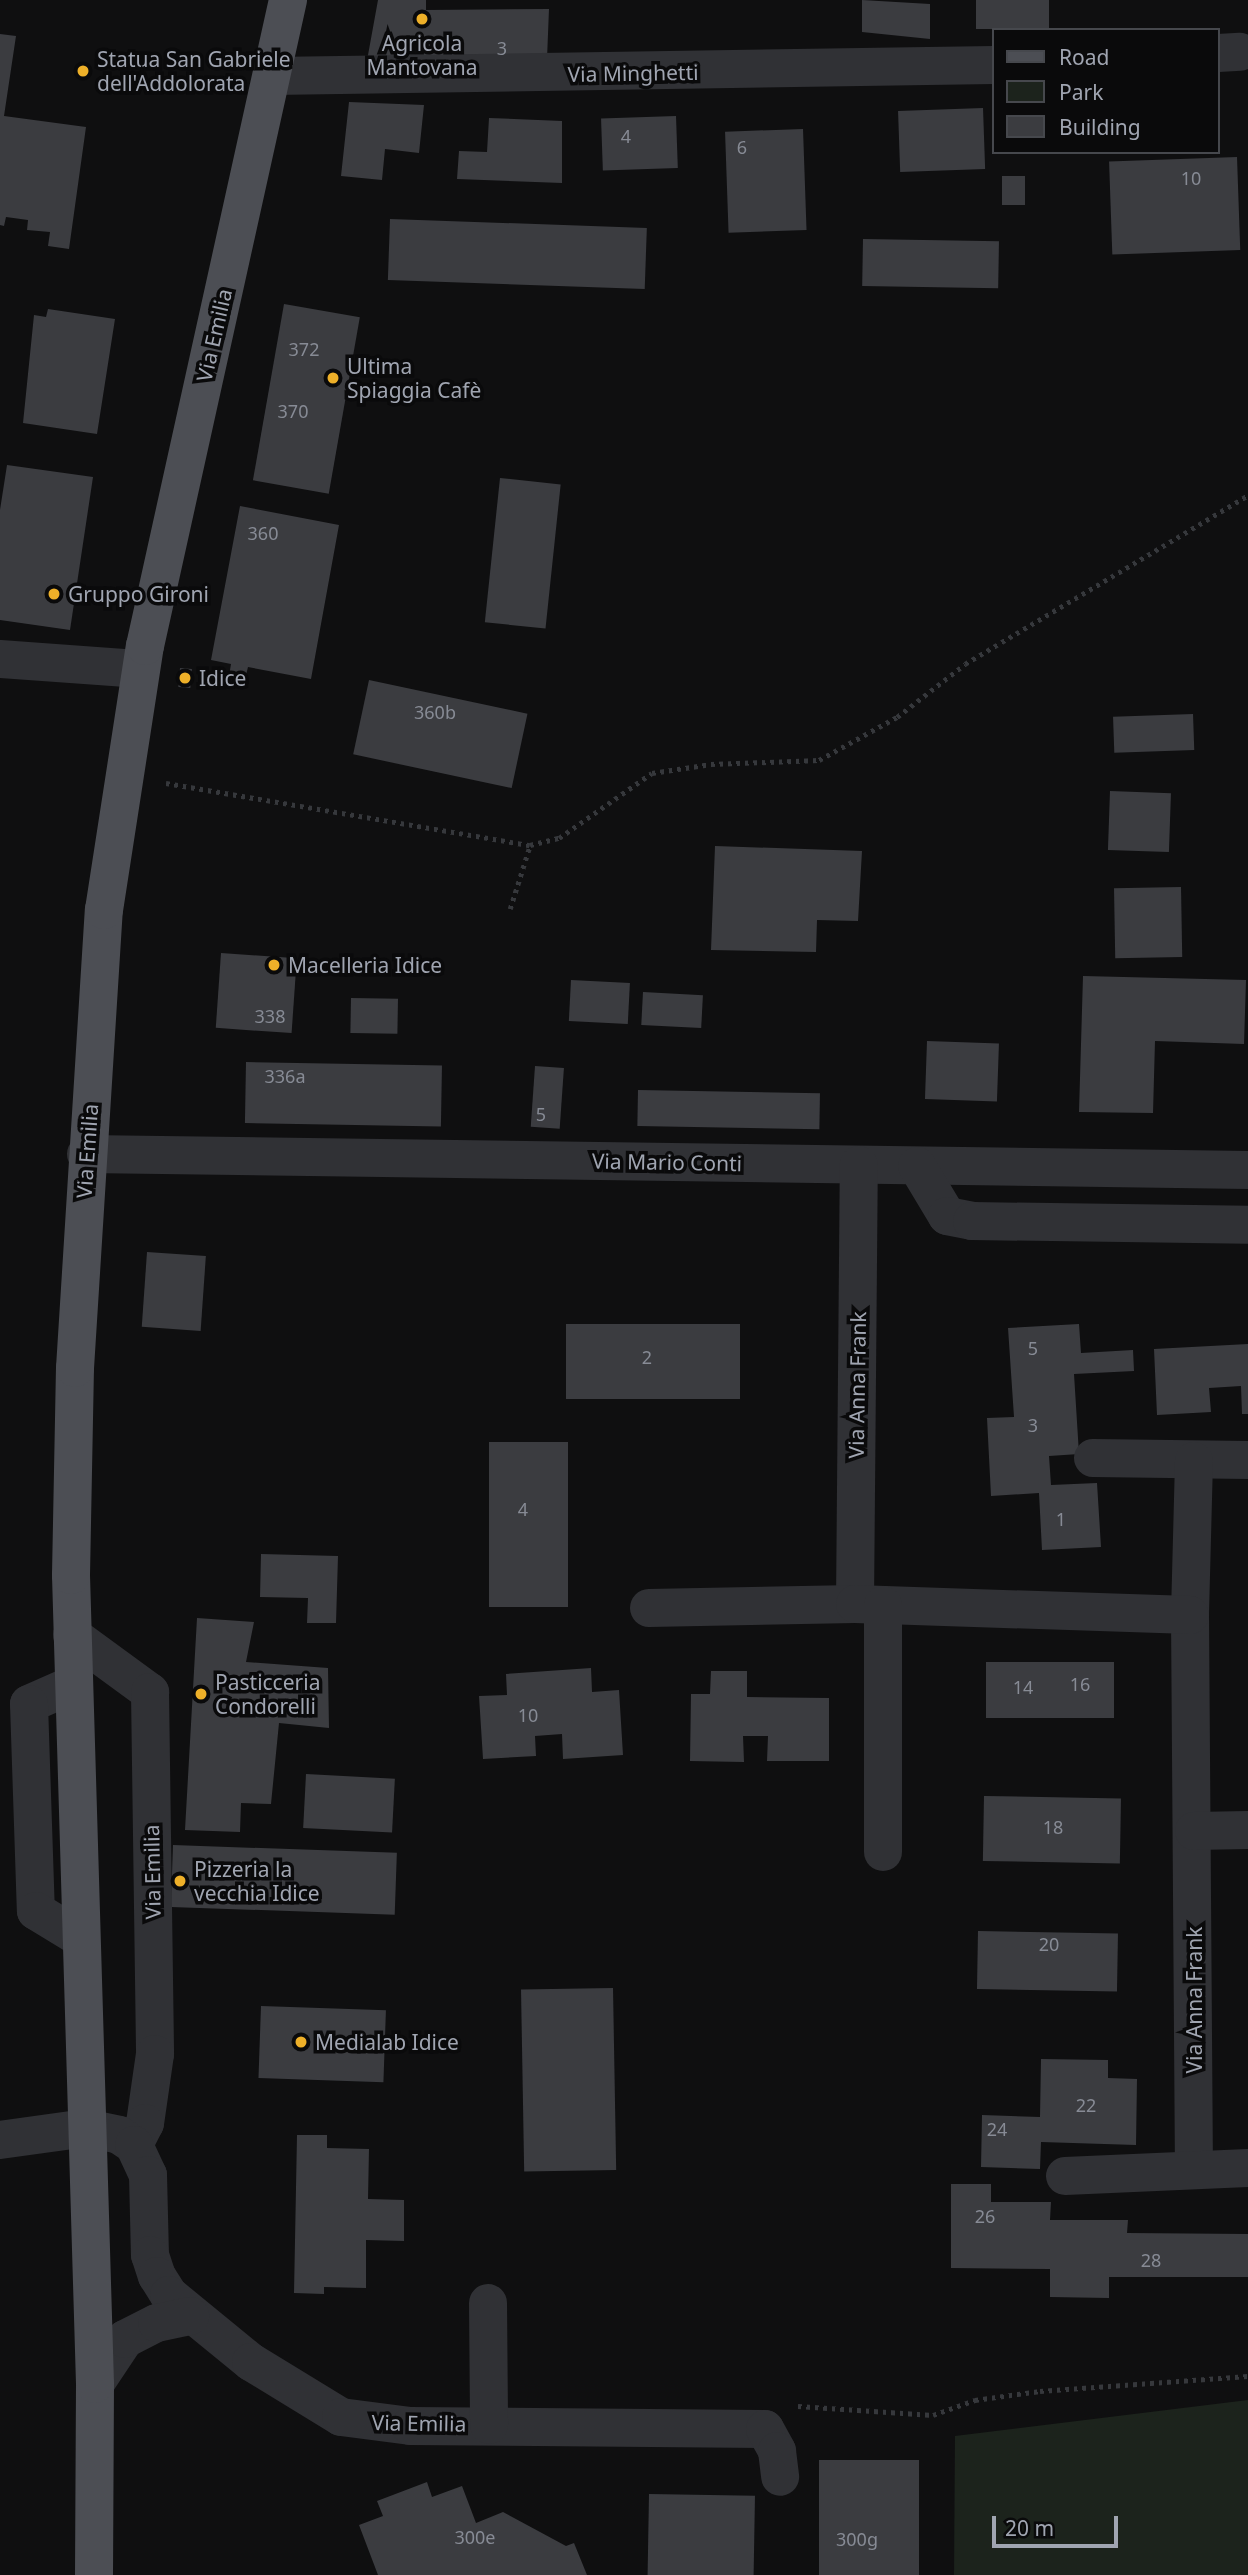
<!DOCTYPE html>
<meta charset="utf-8">
<style>
body{margin:0}
#map{position:relative;width:1248px;height:2575px;overflow:hidden;background:#0f0f10;font-family:"Noto Sans",sans-serif}
div>[style]{position:absolute}
.green>*{inset:0;background:#1c231c}
.building>*{inset:0;background:#3b3c40;transform-origin:0 0}
.path>*{height:4.5px;margin-top:-2.25px;transform-origin:0;background:repeating-linear-gradient(90deg,#36383c 0 3.5px,transparent 0 8.5px)}
.minor>*{height:38px;margin:-19px;padding:0 19px;transform-origin:19px;border-radius:19px;background:#303135}
.major>*{height:38px;margin:-19px;padding:0 19px;transform-origin:19px;border-radius:19px;background:#4c4e54}
.dots>*{width:19px;height:19px;translate:-50% -50%;box-sizing:border-box;border:4px solid #0a0a0b;border-radius:50%}
span{translate:-50% -50%;white-space:nowrap;text-align:center;line-height:1.15;-webkit-text-stroke:7px #0a0a0b;paint-order:stroke}
.number-label{font-size:18px;color:#878b95}
.number-label span{-webkit-text-stroke-width:0}
.poi-label{font-size:21px;color:#a0a5b1}
.left{translate:0 -50%;text-align:left}
.street-label{font-size:21px;color:#a0a5b1}
.legend{position:absolute;left:992px;top:28px;width:228px;height:126px;box-sizing:border-box;background:#0a0a0b;border:2px solid #46484d;margin:0;padding:9px 12px;list-style:none;font-size:21px;color:#a0a5b1}
.legend li{display:flex;align-items:center;gap:14px;height:35px}
.legend b{width:35px;border:2px solid #46484d}
.scale{position:absolute;left:992px;top:2516px;width:126px;height:32px;box-sizing:border-box;border:4px solid #a0a5b1;border-top:0;padding-left:9px;font-size:21px;line-height:24px;white-space:nowrap;color:#a0a5b1;-webkit-text-stroke:5px #0a0a0b;paint-order:stroke}
</style>
<div id="map">
<div class="green">
<div style="clip-path:polygon(1248px 2400px,1248px 2575px,954px 2575px,955px 2436px)"></div>
</div>
<div class="building">
<div style="clip-path:polygon(378px 0,426px 0,426px 10px,549px 9px,547px 59px,366px 66px)"></div>
<div style="clip-path:polygon(862px 0,930px 4px,930px 39px,862px 32px)"></div>
<div style="left:976px;top:0;width:73px;height:29px"></div>
<div style="clip-path:polygon(0 34px,16px 36px,4px 116px,86px 127px,69px 249px,48px 246px,50px 232px,27px 230px,28px 220px,6px 217px,4px 226px,0 225px)"></div>
<div style="clip-path:polygon(349px 102px,424px 105px,419px 153px,385px 149px,382px 180px,341px 176px)"></div>
<div style="left:983px;top:108px;width:61px;height:85px;rotate:88deg"></div>
<div style="left:676px;top:116px;width:52px;height:75px;rotate:88deg"></div>
<div style="clip-path:polygon(489px 118px,562px 121px,562px 183px,457px 179px,459px 151px,487px 152px)"></div>
<div style="left:803px;top:129px;width:101px;height:78px;rotate:88deg"></div>
<div style="left:1237px;top:157px;width:93px;height:128px;rotate:88deg"></div>
<div style="left:1002px;top:176px;width:23px;height:29px"></div>
<div style="left:390px;top:219px;width:257px;height:61px;rotate:2deg"></div>
<div style="left:863px;top:239px;width:136px;height:47px;rotate:1deg"></div>
<div style="left:284px;top:304px;width:77px;height:179px;rotate:10deg"></div>
<div style="clip-path:polygon(48px 309px,115px 319px,97px 434px,23px 423px,34px 315px,46px 317px)"></div>
<div style="clip-path:polygon(7px 465px,93px 477px,70px 630px,0 620px,0 510px)"></div>
<div style="left:500px;top:478px;width:61px;height:145px;rotate:6deg"></div>
<div style="clip-path:polygon(240px 506px,339px 525px,311px 679px,248px 667px,245px 679px,229px 676px,231px 664px,211px 660px)"></div>
<div style="left:180px;top:668px;width:12px;height:19px;rotate:5deg"></div>
<div style="left:369px;top:680px;width:162px;height:76px;rotate:12deg"></div>
<div style="left:1193px;top:714px;width:36px;height:80px;rotate:88deg"></div>
<div style="left:1110px;top:791px;width:61px;height:59px;rotate:2deg"></div>
<div style="clip-path:polygon(715px 846px,862px 851px,858px 921px,817px 920px,816px 952px,711px 950px)"></div>
<div style="left:1181px;top:887px;width:70px;height:67px;rotate:89deg"></div>
<div style="left:221px;top:953px;width:76px;height:75px;rotate:4deg"></div>
<div style="clip-path:polygon(1083px 976px,1246px 980px,1244px 1044px,1155px 1041px,1153px 1113px,1079px 1112px)"></div>
<div style="left:571px;top:980px;width:59px;height:41px;rotate:3deg"></div>
<div style="left:643px;top:992px;width:60px;height:33px;rotate:3deg"></div>
<div style="left:351px;top:998px;width:47px;height:35px;rotate:1deg"></div>
<div style="left:927px;top:1041px;width:72px;height:58px;rotate:2deg"></div>
<div style="left:246px;top:1062px;width:196px;height:61px;rotate:1deg"></div>
<div style="left:535px;top:1066px;width:29px;height:61px;rotate:4deg"></div>
<div style="left:638px;top:1090px;width:182px;height:36px;rotate:1deg"></div>
<div style="left:147px;top:1252px;width:59px;height:75px;rotate:4deg"></div>
<div style="left:566px;top:1324px;width:174px;height:75px"></div>
<div style="clip-path:polygon(1079px 1324px,1081px 1353px,1133px 1350px,1134px 1371px,1074px 1374px,1079px 1454px,1049px 1456px,1051px 1485px,1097px 1483px,1101px 1547px,1042px 1550px,1039px 1493px,991px 1496px,987px 1418px,1014px 1417px,1008px 1328px)"></div>
<div style="clip-path:polygon(1248px 1344px,1248px 1414px,1242px 1414px,1241px 1386px,1209px 1388px,1211px 1412px,1157px 1415px,1154px 1349px)"></div>
<div style="left:489px;top:1442px;width:79px;height:165px"></div>
<div style="clip-path:polygon(261px 1554px,338px 1556px,336px 1623px,307px 1623px,308px 1598px,260px 1597px)"></div>
<div style="clip-path:polygon(197px 1618px,254px 1622px,246px 1662px,328px 1668px,329px 1728px,279px 1723px,271px 1804px,241px 1803px,240px 1832px,185px 1830px)"></div>
<div style="left:986px;top:1662px;width:128px;height:56px"></div>
<div style="clip-path:polygon(591px 1668px,592px 1692px,619px 1690px,623px 1755px,563px 1759px,562px 1734px,535px 1736px,536px 1756px,483px 1759px,479px 1696px,507px 1695px,506px 1674px)"></div>
<div style="clip-path:polygon(711px 1671px,747px 1671px,747px 1697px,829px 1698px,829px 1761px,767px 1761px,768px 1736px,743px 1736px,744px 1762px,690px 1761px,691px 1694px,710px 1694px)"></div>
<div style="left:306px;top:1774px;width:89px;height:54px;rotate:3deg"></div>
<div style="left:984px;top:1796px;width:137px;height:65px;rotate:1deg"></div>
<div style="left:173px;top:1845px;width:224px;height:62px;rotate:2deg"></div>
<div style="left:978px;top:1931px;width:140px;height:58px;rotate:1deg"></div>
<div style="left:613px;top:1988px;width:182px;height:92px;rotate:89deg"></div>
<div style="left:261px;top:2006px;width:125px;height:72px;rotate:2deg"></div>
<div style="clip-path:polygon(1041px 2059px,1108px 2060px,1108px 2078px,1137px 2079px,1136px 2145px,1041px 2142px,1040px 2169px,981px 2167px,982px 2115px,1040px 2117px)"></div>
<div style="clip-path:polygon(297px 2135px,327px 2135px,327px 2148px,369px 2149px,368px 2199px,404px 2200px,404px 2241px,366px 2240px,366px 2288px,324px 2287px,324px 2294px,294px 2293px)"></div>
<div style="clip-path:polygon(951px 2184px,991px 2184px,991px 2202px,1051px 2202px,1050px 2220px,1128px 2220px,1127px 2233px,1248px 2234px,1248px 2277px,1109px 2277px,1109px 2298px,1050px 2297px,1050px 2269px,951px 2268px)"></div>
<div style="left:819px;top:2460px;width:100px;height:115px"></div>
<div style="clip-path:polygon(427px 2482px,432px 2497px,462px 2486px,476px 2523px,503px 2512px,566px 2546px,574px 2543px,587px 2575px,378px 2575px,359px 2525px,383px 2516px,377px 2501px)"></div>
<div style="left:649px;top:2494px;width:106px;height:81px;rotate:1deg"></div>
</div>
<div class="path">
<div style="left:166px;top:783px;width:369px;rotate:9.7deg"></div>
<div style="left:530px;top:845px;width:30px;rotate:-14deg"></div>
<div style="left:559px;top:838px;width:113px;rotate:-35deg"></div>
<div style="left:652px;top:773px;width:60px;rotate:-8.7deg"></div>
<div style="left:711px;top:764px;width:108px;rotate:-2.1deg"></div>
<div style="left:819px;top:760px;width:89px;rotate:-28.9deg"></div>
<div style="left:897px;top:717px;width:86px;rotate:-37.9deg"></div>
<div style="left:965px;top:664px;width:330px;rotate:-30.8deg"></div>
<div style="left:510px;top:909px;width:67px;rotate:-72.6deg"></div>
<div style="left:798px;top:2406px;width:135px;rotate:3.8deg"></div>
<div style="left:933px;top:2415px;width:45px;rotate:-19.7deg"></div>
<div style="left:975px;top:2400px;width:66px;rotate:-7.9deg"></div>
<div style="left:1040px;top:2391px;width:209px;rotate:-4.1deg"></div>
</div>
<div class="minor">
<div style="left:1218px;top:53px;width:22px;rotate:-3deg"></div>
<div style="left:272px;top:76px;width:722px;rotate:-0.87deg"></div>
<div style="left:0;top:659px;width:141px;rotate:4.1deg"></div>
<div style="left:86px;top:1154px;width:1162px;rotate:0.79deg"></div>
<div style="left:917px;top:1166px;width:58px;rotate:59deg"></div>
<div style="left:947px;top:1216px;width:25px;rotate:11deg"></div>
<div style="left:972px;top:1221px;width:276px;rotate:0.8deg"></div>
<div style="left:1093px;top:1458px;width:155px;rotate:0.7deg"></div>
<div style="left:1194px;top:1461px;width:154px;rotate:91.5deg"></div>
<div style="left:1190px;top:1615px;width:554px;rotate:89.59deg"></div>
<div style="left:855px;top:1604px;width:439px;rotate:-89.5deg"></div>
<div style="left:649px;top:1608px;width:206px;rotate:-1.1deg"></div>
<div style="left:855px;top:1604px;width:335px;rotate:1.9deg"></div>
<div style="left:72px;top:1635px;width:97px;rotate:36.2deg"></div>
<div style="left:150px;top:1692px;width:362px;rotate:89.2deg"></div>
<div style="left:155px;top:2054px;width:70px;rotate:98.2deg"></div>
<div style="left:145px;top:2123px;width:25px;rotate:117deg"></div>
<div style="left:72px;top:1685px;width:47px;rotate:156.2deg"></div>
<div style="left:29px;top:1704px;width:207px;rotate:88.1deg"></div>
<div style="left:36px;top:1911px;width:52px;rotate:31.5deg"></div>
<div style="left:1194px;top:1831px;width:54px;rotate:-1.1deg"></div>
<div style="left:883px;top:1852px;width:247px;rotate:-90deg"></div>
<div style="left:0;top:2140px;width:88px;rotate:-7.9deg"></div>
<div style="left:87px;top:2128px;width:33px;rotate:12deg"></div>
<div style="left:119px;top:2135px;width:18px;rotate:34deg"></div>
<div style="left:134px;top:2145px;width:33px;rotate:65deg"></div>
<div style="left:148px;top:2175px;width:80px;rotate:88.6deg"></div>
<div style="left:150px;top:2255px;width:22px;rotate:72deg"></div>
<div style="left:157px;top:2276px;width:22px;rotate:58deg"></div>
<div style="left:169px;top:2295px;width:106px;rotate:39.3deg"></div>
<div style="left:251px;top:2362px;width:105px;rotate:31.4deg"></div>
<div style="left:341px;top:2417px;width:70px;rotate:7.4deg"></div>
<div style="left:410px;top:2426px;width:355px;rotate:0.5deg"></div>
<div style="left:765px;top:2429px;width:25px;rotate:61deg"></div>
<div style="left:777px;top:2451px;width:26px;rotate:83deg"></div>
<div style="left:1065px;top:2176px;width:183px;rotate:-2.5deg"></div>
<div style="left:488px;top:2303px;width:122px;rotate:89.5deg"></div>
<div style="left:95px;top:2384px;width:54px;rotate:-56.3deg"></div>
<div style="left:125px;top:2339px;width:36px;rotate:-27deg"></div>
<div style="left:157px;top:2323px;width:34px;rotate:-12deg"></div>
</div>
<div class="major">
<div style="left:94px;top:2575px;width:191px;rotate:-89.7deg"></div>
<div style="left:95px;top:2384px;width:809px;rotate:-91.7deg"></div>
<div style="left:71px;top:1575px;width:207px;rotate:-88.9deg"></div>
<div style="left:75px;top:1368px;width:459px;rotate:-86.4deg"></div>
<div style="left:104px;top:910px;width:267px;rotate:-81.2deg"></div>
<div style="left:145px;top:646px;width:662px;rotate:-77.52deg"></div>
</div>
<div class="dots">
<div style="left:422px;top:19px;background:#eeb029"></div>
<div style="left:83px;top:71px;background:#eeb029"></div>
<div style="left:333px;top:378px;background:#eeb029"></div>
<div style="left:54px;top:594px;background:#eeb029"></div>
<div style="left:185px;top:678px;background:#eeb029"></div>
<div style="left:274px;top:965px;background:#eeb029"></div>
<div style="left:201px;top:1694px;background:#eeb029"></div>
<div style="left:180px;top:1881px;background:#eeb029"></div>
<div style="left:301px;top:2042px;background:#eeb029"></div>
</div>
<div class="number-label">
<span style="left:502px;top:48px">3</span>
<span style="left:626px;top:136px">4</span>
<span style="left:742px;top:147px">6</span>
<span style="left:1191px;top:178px">10</span>
<span style="left:304px;top:349px">372</span>
<span style="left:293px;top:411px">370</span>
<span style="left:263px;top:533px">360</span>
<span style="left:435px;top:712px">360b</span>
<span style="left:270px;top:1016px">338</span>
<span style="left:285px;top:1076px">336a</span>
<span style="left:541px;top:1114px">5</span>
<span style="left:1033px;top:1348px">5</span>
<span style="left:647px;top:1357px">2</span>
<span style="left:1033px;top:1425px">3</span>
<span style="left:523px;top:1509px">4</span>
<span style="left:1061px;top:1519px">1</span>
<span style="left:1080px;top:1684px">16</span>
<span style="left:1023px;top:1687px">14</span>
<span style="left:528px;top:1715px">10</span>
<span style="left:1053px;top:1827px">18</span>
<span style="left:1049px;top:1944px">20</span>
<span style="left:1086px;top:2105px">22</span>
<span style="left:997px;top:2129px">24</span>
<span style="left:985px;top:2216px">26</span>
<span style="left:1151px;top:2260px">28</span>
<span style="left:475px;top:2537px">300e</span>
<span style="left:857px;top:2539px">300g</span>
</div>
<div class="poi-label">
<span style="left:422px;top:55px">Agricola<br>Mantovana</span>
<span class="left" style="left:97px;top:71px">Statua San Gabriele<br>dell'Addolorata</span>
<span class="left" style="left:347px;top:378px">Ultima<br>Spiaggia Cafè</span>
<span class="left" style="left:68px;top:594px">Gruppo Gironi</span>
<span class="left" style="left:199px;top:678px">Idice</span>
<span class="left" style="left:288px;top:965px">Macelleria Idice</span>
<span class="left" style="left:215px;top:1694px">Pasticceria<br>Condorelli</span>
<span class="left" style="left:194px;top:1881px">Pizzeria la<br>vecchia Idice</span>
<span class="left" style="left:315px;top:2042px">Medialab Idice</span>
</div>
<div class="street-label">
<span style="left:633px;top:73px;rotate:-1deg">Via Minghetti</span>
<span style="left:214px;top:335px;rotate:-77deg">Via Emilia</span>
<span style="left:87px;top:1151px;rotate:-86deg">Via Emilia</span>
<span style="left:667px;top:1162px;rotate:1deg">Via Mario Conti</span>
<span style="left:857px;top:1385px;rotate:-89deg">Via Anna Frank</span>
<span style="left:152px;top:1872px;rotate:-91deg">Via Emilia</span>
<span style="left:1194px;top:2000px;rotate:-90deg">Via Anna Frank</span>
<span style="left:419px;top:2423px;rotate:1deg">Via Emilia</span>
</div>
<ul class="legend">
<li><b style="height:9px;background:#4c4e54"></b>Road</li>
<li><b style="height:19px;background:#1c231c"></b>Park</li>
<li><b style="height:19px;background:#3b3c40"></b>Building</li>
</ul>
<div class="scale">20 m</div>
</div>
